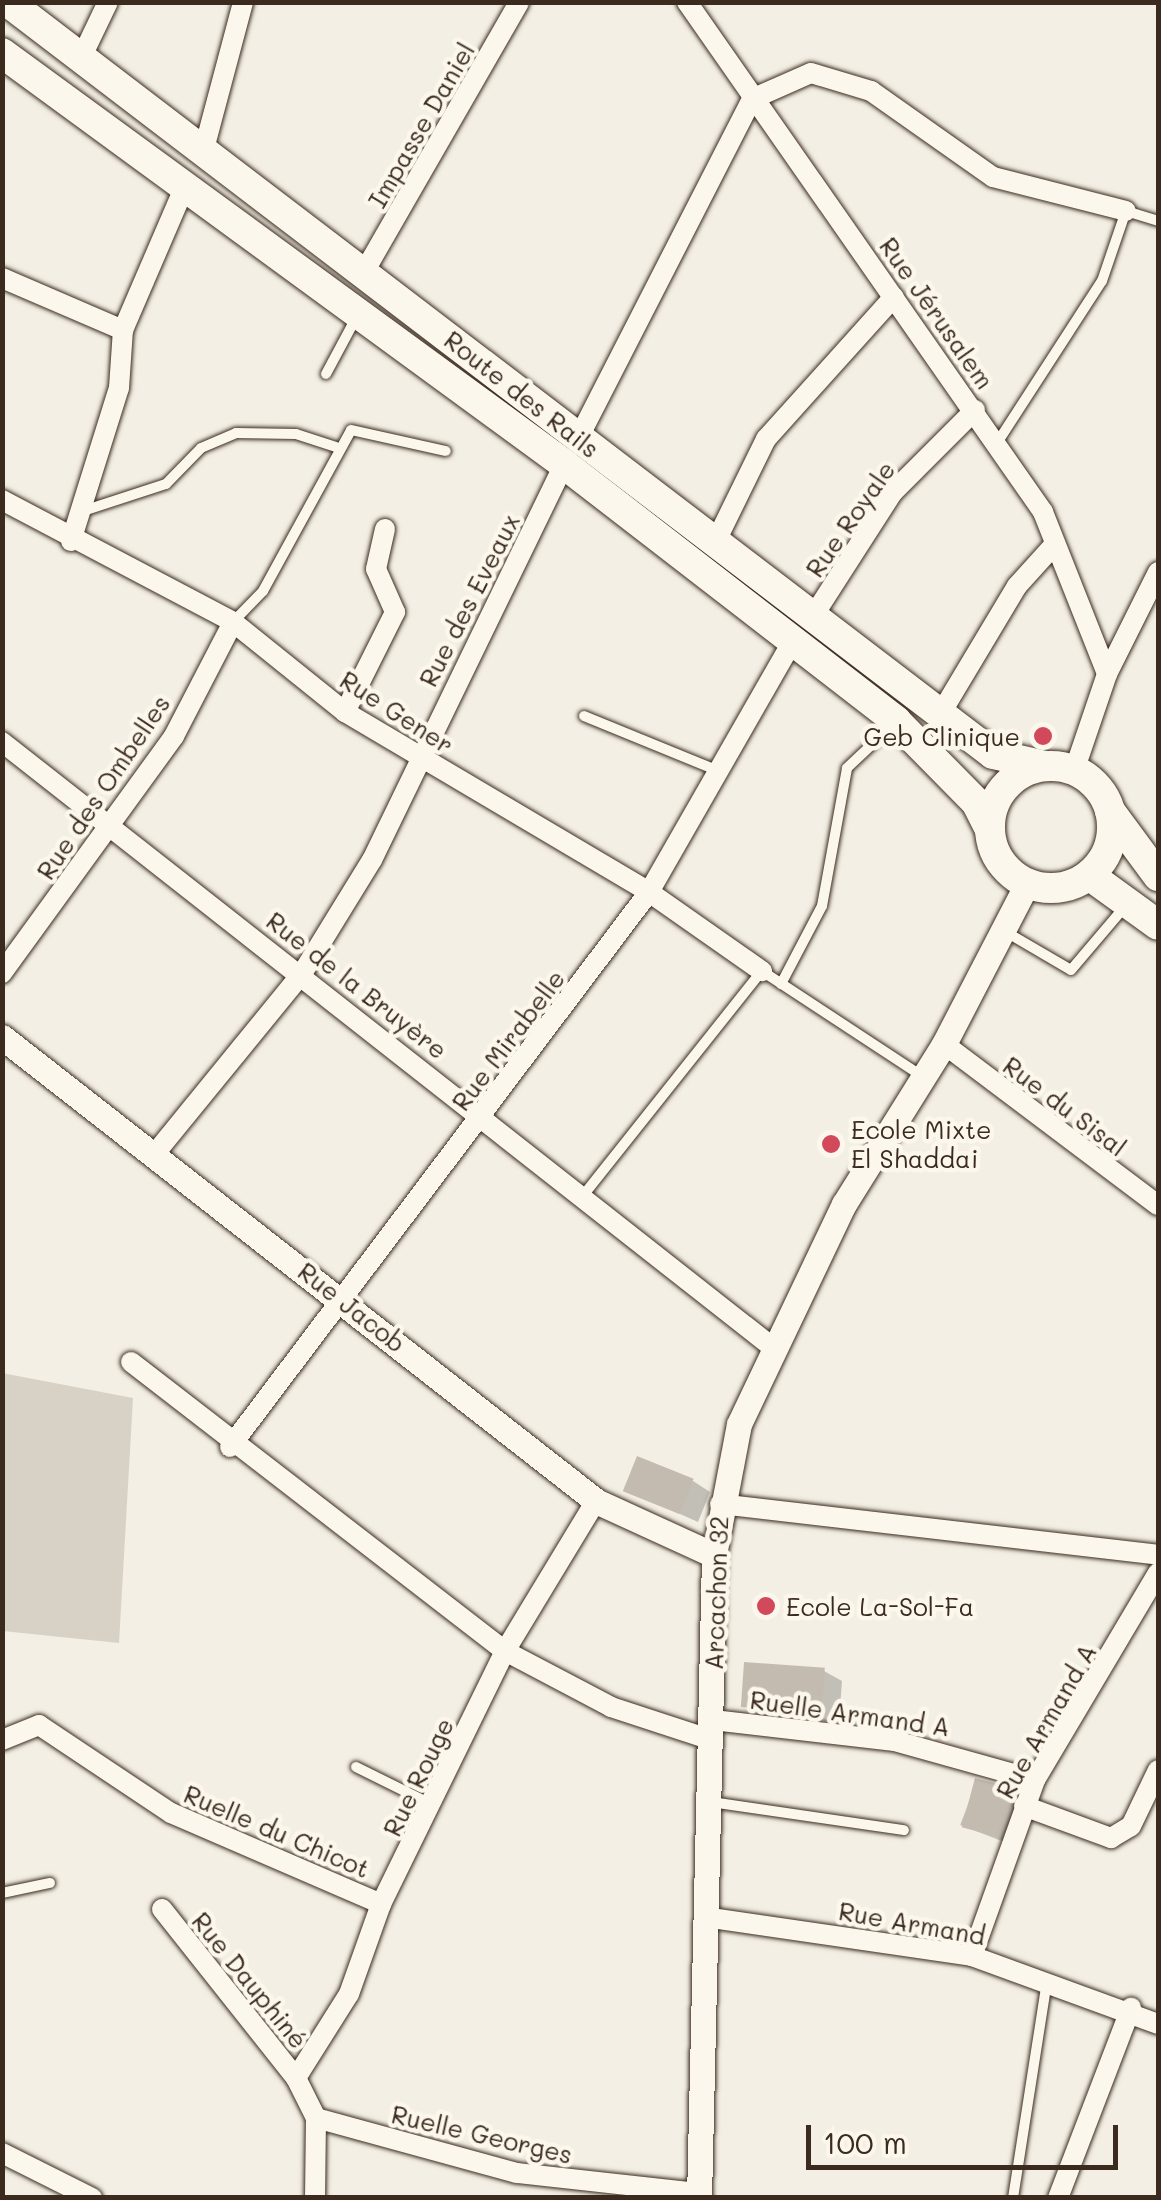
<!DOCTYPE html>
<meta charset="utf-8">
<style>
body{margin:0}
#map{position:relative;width:1161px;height:2200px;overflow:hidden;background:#f3efe4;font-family:Mali,sans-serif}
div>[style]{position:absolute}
.green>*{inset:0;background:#d8d1c6}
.shadow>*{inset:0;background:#0003;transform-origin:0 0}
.building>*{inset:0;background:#c3bbb0;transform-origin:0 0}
.roads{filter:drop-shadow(0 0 2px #3b2a1e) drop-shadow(0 0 2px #3b2a1e)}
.service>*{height:10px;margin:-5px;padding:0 5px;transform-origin:5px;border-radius:5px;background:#fbf7ec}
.minor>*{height:20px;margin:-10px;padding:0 10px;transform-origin:10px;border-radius:10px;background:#fbf7ec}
.tertiary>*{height:25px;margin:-12.5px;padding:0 12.5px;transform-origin:12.5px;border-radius:12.5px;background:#fbf7ec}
.primary>*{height:30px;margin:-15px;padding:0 15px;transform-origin:15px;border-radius:15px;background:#fbf7ec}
.primary>.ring{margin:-15px;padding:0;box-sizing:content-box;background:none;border:30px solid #fbf7ec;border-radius:50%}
.dots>*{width:28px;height:28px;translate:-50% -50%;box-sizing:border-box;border:5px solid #fbf7ec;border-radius:50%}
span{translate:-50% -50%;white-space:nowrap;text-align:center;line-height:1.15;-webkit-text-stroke:9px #fbf7ec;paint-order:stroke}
.street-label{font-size:25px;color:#3b2a1e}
.poi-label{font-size:25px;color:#3b2a1e}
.right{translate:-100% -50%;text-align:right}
.left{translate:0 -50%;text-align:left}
.frame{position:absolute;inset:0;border:5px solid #3b2a1e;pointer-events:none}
.scale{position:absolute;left:806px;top:2125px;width:312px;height:45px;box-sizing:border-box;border:5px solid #3b2a1e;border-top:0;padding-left:12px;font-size:30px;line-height:35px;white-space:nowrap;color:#3b2a1e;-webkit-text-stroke:8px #fbf7ec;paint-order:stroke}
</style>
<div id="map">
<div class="green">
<div style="clip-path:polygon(2px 1373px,133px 1398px,119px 1643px,3px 1631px)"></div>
</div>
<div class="shadow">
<div style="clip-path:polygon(693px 1481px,710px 1492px,698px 1522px,626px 1490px)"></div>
<div style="clip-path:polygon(824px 1671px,842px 1681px,839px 1722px,761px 1716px,743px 1705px)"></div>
<div style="left:977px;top:1781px;width:60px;height:47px;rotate:21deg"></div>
</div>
<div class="building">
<div style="left:637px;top:1456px;width:61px;height:38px;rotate:22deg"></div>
<div style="left:744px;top:1662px;width:81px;height:45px;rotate:4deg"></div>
<div style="left:975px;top:1778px;width:42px;height:51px;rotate:15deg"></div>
</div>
<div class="roads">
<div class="service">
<div style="left:326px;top:374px;width:64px;rotate:-61.8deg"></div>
<div style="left:997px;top:443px;width:193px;rotate:-57.1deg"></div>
<div style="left:1102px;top:281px;width:74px;rotate:-71.1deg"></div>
<div style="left:1126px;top:211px;width:34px;rotate:17deg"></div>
<div style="left:83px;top:511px;width:87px;rotate:-18deg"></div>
<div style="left:166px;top:484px;width:50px;rotate:-45.8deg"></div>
<div style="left:201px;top:448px;width:38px;rotate:-23deg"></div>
<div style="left:236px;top:433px;width:60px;rotate:1deg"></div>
<div style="left:296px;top:434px;width:42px;rotate:18deg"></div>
<div style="left:233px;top:622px;width:43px;rotate:-45.9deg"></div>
<div style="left:263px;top:591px;width:183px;rotate:-61.3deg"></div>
<div style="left:351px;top:430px;width:97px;rotate:12.5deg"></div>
<div style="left:584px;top:716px;width:140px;rotate:22.2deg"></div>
<div style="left:1006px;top:932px;width:75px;rotate:30.3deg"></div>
<div style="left:1071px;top:970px;width:87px;rotate:-49.7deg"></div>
<div style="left:781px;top:984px;width:88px;rotate:-62.3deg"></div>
<div style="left:822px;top:906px;width:140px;rotate:-79.7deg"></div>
<div style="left:847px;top:768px;width:66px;rotate:-43.2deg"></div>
<div style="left:582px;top:1197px;width:289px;rotate:-51.5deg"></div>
<div style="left:762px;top:971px;width:191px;rotate:33.3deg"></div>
<div style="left:356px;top:1767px;width:84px;rotate:26.3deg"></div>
<div style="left:711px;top:1802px;width:195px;rotate:8.3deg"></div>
<div style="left:2px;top:1893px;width:49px;rotate:-11.8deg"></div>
<div style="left:1013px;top:2198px;width:220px;rotate:-81.1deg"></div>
</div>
<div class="minor">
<div style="left:687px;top:2px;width:622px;rotate:55.08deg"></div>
<div style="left:1043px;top:512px;width:174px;rotate:68.4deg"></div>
<div style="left:84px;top:52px;width:55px;rotate:-64.4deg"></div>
<div style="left:204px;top:149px;width:152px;rotate:-75.1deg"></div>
<div style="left:364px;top:272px;width:311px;rotate:-60.1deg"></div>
<div style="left:2px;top:278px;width:132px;rotate:23.3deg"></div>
<div style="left:579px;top:437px;width:380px;rotate:-62.9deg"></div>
<div style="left:752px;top:99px;width:64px;rotate:-23.8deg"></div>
<div style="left:811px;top:73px;width:63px;rotate:16.7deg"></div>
<div style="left:871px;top:91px;width:149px;rotate:35.2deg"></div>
<div style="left:993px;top:177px;width:137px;rotate:14.3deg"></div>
<div style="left:2px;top:500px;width:261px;rotate:27.8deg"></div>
<div style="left:233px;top:622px;width:144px;rotate:38.8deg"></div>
<div style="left:345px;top:712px;width:353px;rotate:30.6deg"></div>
<div style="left:649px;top:892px;width:138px;rotate:35deg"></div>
<div style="left:71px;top:541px;width:160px;rotate:-72.6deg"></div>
<div style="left:119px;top:388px;width:58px;rotate:-86.1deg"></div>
<div style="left:123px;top:330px;width:159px;rotate:-66.7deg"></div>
<div style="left:715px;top:543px;width:116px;rotate:-63.9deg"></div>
<div style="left:766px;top:439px;width:191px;rotate:-48deg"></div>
<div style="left:812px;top:618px;width:150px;rotate:-57.3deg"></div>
<div style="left:893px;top:492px;width:116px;rotate:-45deg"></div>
<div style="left:345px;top:712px;width:112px;rotate:-63.4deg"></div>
<div style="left:395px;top:612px;width:47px;rotate:-113.8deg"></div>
<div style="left:376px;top:569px;width:41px;rotate:-77.3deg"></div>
<div style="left:941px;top:713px;width:148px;rotate:-59.1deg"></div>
<div style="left:1017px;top:586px;width:57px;rotate:-47.9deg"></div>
<div style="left:2px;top:742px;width:978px;rotate:38.15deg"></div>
<div style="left:1074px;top:771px;width:102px;rotate:-71.2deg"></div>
<div style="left:1107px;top:674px;width:114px;rotate:-63.4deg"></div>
<div style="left:2px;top:973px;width:293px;rotate:-54deg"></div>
<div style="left:174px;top:736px;width:128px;rotate:-62.6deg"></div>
<div style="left:944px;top:1044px;width:268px;rotate:37deg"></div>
<div style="left:153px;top:1156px;width:237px;rotate:-50.8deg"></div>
<div style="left:303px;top:972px;width:132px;rotate:-58.4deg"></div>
<div style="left:372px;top:860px;width:440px;rotate:-64.1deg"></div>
<div style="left:131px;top:1362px;width:473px;rotate:37.7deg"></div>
<div style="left:505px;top:1651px;width:120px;rotate:27.8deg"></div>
<div style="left:611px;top:1707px;width:106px;rotate:18.1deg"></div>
<div style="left:230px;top:1447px;width:695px;rotate:-52.95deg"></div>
<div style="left:649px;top:892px;width:289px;rotate:-60.2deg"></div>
<div style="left:720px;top:1504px;width:441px;rotate:6.6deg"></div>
<div style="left:713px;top:1720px;width:183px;rotate:6.6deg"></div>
<div style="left:895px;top:1741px;width:145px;rotate:15.6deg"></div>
<div style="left:2px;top:1740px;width:40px;rotate:-22deg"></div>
<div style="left:39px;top:1725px;width:159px;rotate:33.7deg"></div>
<div style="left:171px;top:1813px;width:229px;rotate:23.4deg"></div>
<div style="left:1024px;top:1806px;width:93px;rotate:20.2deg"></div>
<div style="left:1111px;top:1838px;width:23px;rotate:-31deg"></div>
<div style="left:1131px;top:1826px;width:62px;rotate:-64.3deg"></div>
<div style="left:162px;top:1909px;width:216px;rotate:51.6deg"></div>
<div style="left:296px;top:2078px;width:45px;rotate:63.4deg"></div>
<div style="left:316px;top:2118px;width:80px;rotate:90.7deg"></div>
<div style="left:705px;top:1917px;width:270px;rotate:8.3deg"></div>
<div style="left:972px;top:1956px;width:198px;rotate:20.1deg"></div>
<div style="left:972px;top:1956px;width:187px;rotate:-70.3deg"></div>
<div style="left:1035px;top:1780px;width:241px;rotate:-59.3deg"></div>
<div style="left:296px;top:2078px;width:99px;rotate:-57.8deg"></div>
<div style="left:349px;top:1994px;width:96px;rotate:-70.4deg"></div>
<div style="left:381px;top:1904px;width:282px;rotate:-63.9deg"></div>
<div style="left:505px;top:1651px;width:175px;rotate:-58.8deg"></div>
<div style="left:316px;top:2118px;width:208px;rotate:15.3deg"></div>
<div style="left:517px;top:2173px;width:183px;rotate:6.3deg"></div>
<div style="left:2px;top:2153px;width:101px;rotate:26.6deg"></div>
<div style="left:1058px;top:2198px;width:204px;rotate:-69deg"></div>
</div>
<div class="tertiary">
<div style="left:2px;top:1037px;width:754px;rotate:37.99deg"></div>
<div style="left:596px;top:1501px;width:130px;rotate:24.6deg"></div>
<div style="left:699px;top:2198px;width:643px;rotate:-88.66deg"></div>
<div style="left:714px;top:1555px;width:133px;rotate:-79.2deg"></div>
<div style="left:739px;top:1424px;width:244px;rotate:-64.5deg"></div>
<div style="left:844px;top:1204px;width:189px;rotate:-58deg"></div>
<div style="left:944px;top:1044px;width:180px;rotate:-62.6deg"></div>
</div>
<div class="primary">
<div style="left:8px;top:2px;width:1239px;rotate:37.36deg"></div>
<div style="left:993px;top:754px;width:53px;rotate:13deg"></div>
<div style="left:2px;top:53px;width:696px;rotate:36.18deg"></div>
<div style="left:564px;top:464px;width:420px;rotate:37.7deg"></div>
<div style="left:896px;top:721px;width:114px;rotate:45.4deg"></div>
<div style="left:976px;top:802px;width:29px;rotate:63deg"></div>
<div class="ring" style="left:990px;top:766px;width:92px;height:92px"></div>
<div style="left:1110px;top:811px;width:81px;rotate:53.6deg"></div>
<div style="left:1089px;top:875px;width:85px;rotate:35.9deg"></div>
</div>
</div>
<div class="dots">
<div style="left:1043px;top:736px;background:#d1495b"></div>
<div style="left:831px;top:1144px;background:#d1495b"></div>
<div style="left:766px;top:1606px;background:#d1495b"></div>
</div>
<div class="street-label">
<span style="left:421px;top:125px;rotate:-60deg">Impasse Daniel</span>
<span style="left:937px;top:313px;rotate:55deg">Rue Jérusalem</span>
<span style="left:522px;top:394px;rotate:38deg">Route des Rails</span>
<span style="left:850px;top:519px;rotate:-55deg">Rue Royale</span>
<span style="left:469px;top:600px;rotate:-63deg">Rue des Eveaux</span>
<span style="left:397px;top:712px;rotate:33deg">Rue Gener</span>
<span style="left:103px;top:787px;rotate:-56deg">Rue des Ombelles</span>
<span style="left:357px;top:985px;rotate:38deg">Rue de la Bruyère</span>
<span style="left:508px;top:1040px;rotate:-53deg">Rue Mirabelle</span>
<span style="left:1065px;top:1106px;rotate:37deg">Rue du Sisal</span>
<span style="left:352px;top:1307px;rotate:38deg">Rue Jacob</span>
<span style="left:716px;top:1593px;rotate:-88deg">Arcachon 32</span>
<span style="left:850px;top:1713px;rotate:8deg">Ruelle Armand A</span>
<span style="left:1046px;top:1721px;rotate:-60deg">Rue Armand A</span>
<span style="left:418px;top:1777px;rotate:-64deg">Rue Rouge</span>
<span style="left:277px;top:1831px;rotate:23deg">Ruelle du Chicot</span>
<span style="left:912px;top:1923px;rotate:10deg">Rue Armand</span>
<span style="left:250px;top:1980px;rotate:51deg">Rue Dauphiné</span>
<span style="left:482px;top:2134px;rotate:13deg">Ruelle Georges</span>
</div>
<div class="poi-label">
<span class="right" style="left:1020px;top:736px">Geb Clinique</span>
<span class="left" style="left:851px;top:1144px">Ecole Mixte<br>El Shaddai</span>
<span class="left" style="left:786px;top:1606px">Ecole La-Sol-Fa</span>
</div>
<div class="frame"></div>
<div class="scale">100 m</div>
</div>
